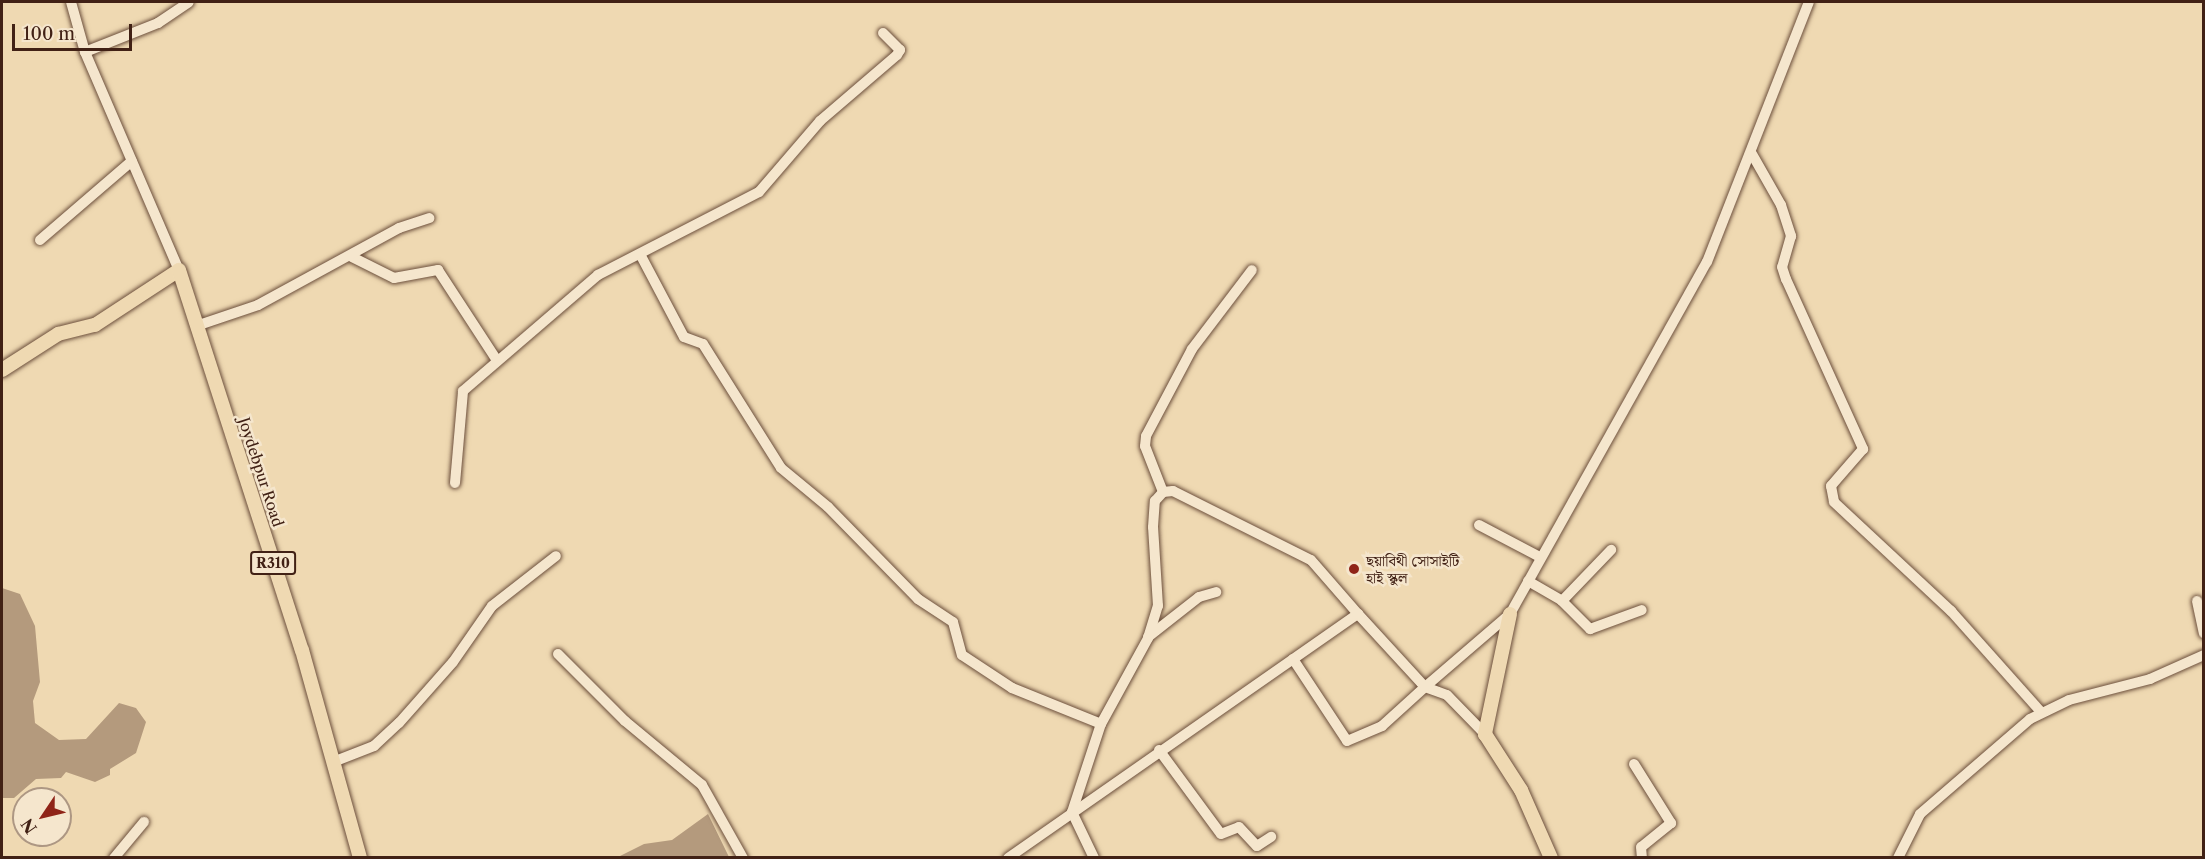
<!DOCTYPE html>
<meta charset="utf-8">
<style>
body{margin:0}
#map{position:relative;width:2205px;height:859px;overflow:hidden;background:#efd9b2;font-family:"Libre Caslon Text","Noto Serif Bengali",serif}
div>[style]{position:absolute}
.water>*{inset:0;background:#b49a7d}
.roads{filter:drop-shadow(0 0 2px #6c4f3c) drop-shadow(0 0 2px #6c4f3c)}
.minor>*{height:10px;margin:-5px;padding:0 5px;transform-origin:5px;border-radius:5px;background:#f5e6cd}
.major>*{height:14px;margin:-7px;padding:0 7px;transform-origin:7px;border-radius:7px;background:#efd9b2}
.dots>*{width:16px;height:16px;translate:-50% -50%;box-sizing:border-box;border:3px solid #f5e6cd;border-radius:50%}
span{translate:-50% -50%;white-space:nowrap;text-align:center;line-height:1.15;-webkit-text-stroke:5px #f5e6cd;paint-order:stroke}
.shield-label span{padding:2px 4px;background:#f5e6cd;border:2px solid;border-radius:4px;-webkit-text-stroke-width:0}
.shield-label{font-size:14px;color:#412115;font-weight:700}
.street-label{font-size:15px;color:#412115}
.poi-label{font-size:15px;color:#412115}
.left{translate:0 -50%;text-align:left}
.frame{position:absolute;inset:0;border:3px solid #412115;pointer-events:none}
.north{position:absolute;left:12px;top:787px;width:60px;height:60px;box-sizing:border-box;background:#f5e6cd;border:2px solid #ad9783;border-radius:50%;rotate:235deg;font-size:16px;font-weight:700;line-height:24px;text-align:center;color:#412115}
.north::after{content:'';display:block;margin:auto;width:21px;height:27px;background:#8f2418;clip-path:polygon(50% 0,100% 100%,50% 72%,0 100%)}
.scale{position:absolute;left:12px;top:24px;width:120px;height:27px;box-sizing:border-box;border:3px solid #412115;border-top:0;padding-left:8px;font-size:18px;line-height:21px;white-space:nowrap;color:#412115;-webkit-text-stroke:4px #f5e6cd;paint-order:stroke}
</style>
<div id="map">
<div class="water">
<div style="clip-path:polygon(2px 588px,20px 594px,35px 626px,40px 682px,33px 701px,35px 723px,59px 740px,86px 739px,119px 703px,136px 708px,146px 722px,136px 753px,110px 769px,110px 775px,95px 782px,66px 772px,61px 778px,36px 779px,14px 798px,2px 798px)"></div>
<div style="clip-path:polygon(708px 814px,729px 857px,618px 857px,644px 844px,672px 840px)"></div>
</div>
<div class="roads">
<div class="minor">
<div style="left:71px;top:2px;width:52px;rotate:74.4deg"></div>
<div style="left:85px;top:52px;width:237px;rotate:66.7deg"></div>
<div style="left:85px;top:52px;width:79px;rotate:-21.7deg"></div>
<div style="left:158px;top:23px;width:37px;rotate:-34deg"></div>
<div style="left:1752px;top:154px;width:59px;rotate:60.4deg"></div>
<div style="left:1781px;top:205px;width:33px;rotate:72deg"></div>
<div style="left:1791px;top:236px;width:32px;rotate:106deg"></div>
<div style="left:1782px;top:267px;width:13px;rotate:72deg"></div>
<div style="left:1786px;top:279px;width:187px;rotate:65.6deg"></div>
<div style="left:1863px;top:449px;width:49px;rotate:130.9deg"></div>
<div style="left:1831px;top:486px;width:16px;rotate:79deg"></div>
<div style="left:1834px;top:502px;width:160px;rotate:43deg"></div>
<div style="left:1951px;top:611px;width:135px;rotate:48.3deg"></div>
<div style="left:40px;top:240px;width:121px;rotate:-40.7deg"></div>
<div style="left:640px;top:254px;width:94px;rotate:62.1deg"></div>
<div style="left:684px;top:337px;width:20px;rotate:20deg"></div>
<div style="left:703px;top:344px;width:146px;rotate:57.8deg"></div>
<div style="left:781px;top:468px;width:61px;rotate:39.7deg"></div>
<div style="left:828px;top:507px;width:129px;rotate:45.6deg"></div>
<div style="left:918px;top:599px;width:42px;rotate:33.3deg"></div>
<div style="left:953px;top:622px;width:34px;rotate:75deg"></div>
<div style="left:962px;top:655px;width:60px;rotate:33.4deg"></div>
<div style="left:1012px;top:688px;width:96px;rotate:22deg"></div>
<div style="left:352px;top:257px;width:47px;rotate:26.6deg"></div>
<div style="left:394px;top:278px;width:45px;rotate:-10.3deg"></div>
<div style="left:438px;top:270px;width:106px;rotate:56.9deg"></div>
<div style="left:196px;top:326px;width:65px;rotate:-18.7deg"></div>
<div style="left:258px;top:305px;width:161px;rotate:-28.6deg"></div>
<div style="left:399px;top:228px;width:32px;rotate:-18deg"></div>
<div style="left:455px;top:483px;width:92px;rotate:-85deg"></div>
<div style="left:463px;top:391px;width:178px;rotate:-40.7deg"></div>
<div style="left:598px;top:275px;width:181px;rotate:-27.3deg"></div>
<div style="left:759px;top:192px;width:94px;rotate:-49.3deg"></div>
<div style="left:820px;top:121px;width:101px;rotate:-40.6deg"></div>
<div style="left:897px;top:55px;width:6px;rotate:-59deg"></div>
<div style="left:900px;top:50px;width:24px;rotate:-135deg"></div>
<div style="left:1163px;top:492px;width:49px;rotate:-111.4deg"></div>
<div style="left:1145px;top:446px;width:10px;rotate:-84deg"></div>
<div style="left:1146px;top:436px;width:98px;rotate:-62.1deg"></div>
<div style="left:1192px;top:349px;width:99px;rotate:-52.8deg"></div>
<div style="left:1479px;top:525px;width:69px;rotate:27.7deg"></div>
<div style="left:1528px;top:581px;width:39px;rotate:30deg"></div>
<div style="left:1562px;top:601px;width:40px;rotate:45deg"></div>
<div style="left:1590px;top:629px;width:55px;rotate:-20.1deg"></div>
<div style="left:1562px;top:601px;width:71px;rotate:-46.1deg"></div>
<div style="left:2197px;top:601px;width:33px;rotate:78deg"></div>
<div style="left:1148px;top:637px;width:65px;rotate:-38.1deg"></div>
<div style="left:1199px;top:597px;width:18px;rotate:-16deg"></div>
<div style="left:558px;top:654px;width:95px;rotate:45deg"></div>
<div style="left:625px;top:721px;width:100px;rotate:39.7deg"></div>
<div style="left:702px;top:785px;width:84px;rotate:60.7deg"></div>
<div style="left:1293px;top:659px;width:98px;rotate:56.6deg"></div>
<div style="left:1347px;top:741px;width:38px;rotate:-23deg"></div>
<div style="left:1382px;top:726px;width:58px;rotate:-42.2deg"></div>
<div style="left:1425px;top:687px;width:23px;rotate:20deg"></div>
<div style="left:1447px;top:695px;width:54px;rotate:45.7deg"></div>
<div style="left:1159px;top:750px;width:104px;rotate:53.6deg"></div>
<div style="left:1221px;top:834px;width:19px;rotate:-21deg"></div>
<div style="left:1239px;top:827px;width:26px;rotate:47deg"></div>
<div style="left:1257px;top:846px;width:17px;rotate:-33deg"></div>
<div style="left:333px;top:762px;width:44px;rotate:-21.3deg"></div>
<div style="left:374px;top:746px;width:34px;rotate:-43deg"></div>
<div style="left:399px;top:723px;width:81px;rotate:-48.5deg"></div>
<div style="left:453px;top:662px;width:68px;rotate:-55.1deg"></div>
<div style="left:492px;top:606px;width:81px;rotate:-38deg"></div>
<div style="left:1634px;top:764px;width:70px;rotate:57.9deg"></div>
<div style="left:1671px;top:823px;width:38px;rotate:141deg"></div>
<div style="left:1641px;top:847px;width:11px;rotate:85deg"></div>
<div style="left:114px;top:858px;width:47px;rotate:-50.2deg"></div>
<div style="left:1008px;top:858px;width:427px;rotate:-34.9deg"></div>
<div style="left:1358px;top:614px;width:99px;rotate:47.5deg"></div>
<div style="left:1425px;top:687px;width:112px;rotate:-40.7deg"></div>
<div style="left:1510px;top:614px;width:403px;rotate:-60.8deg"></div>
<div style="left:1707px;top:262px;width:279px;rotate:-68.6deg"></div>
<div style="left:1094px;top:858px;width:51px;rotate:-115.6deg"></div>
<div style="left:1072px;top:812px;width:93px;rotate:-71.8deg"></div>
<div style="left:1101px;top:724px;width:98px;rotate:-61.3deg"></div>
<div style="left:1148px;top:638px;width:34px;rotate:-73deg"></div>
<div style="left:1158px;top:606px;width:79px;rotate:-93.6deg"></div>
<div style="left:1153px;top:527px;width:26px;rotate:-86deg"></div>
<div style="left:1155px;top:501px;width:12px;rotate:-48deg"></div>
<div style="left:1163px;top:492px;width:10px;rotate:-6deg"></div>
<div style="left:1173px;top:491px;width:154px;rotate:26.6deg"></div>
<div style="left:1311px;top:560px;width:72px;rotate:49deg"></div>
<div style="left:1898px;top:858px;width:49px;rotate:-63.4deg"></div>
<div style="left:1920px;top:814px;width:145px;rotate:-40.8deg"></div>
<div style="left:2030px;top:719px;width:43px;rotate:-26deg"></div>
<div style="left:2069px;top:700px;width:84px;rotate:-14.5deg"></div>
<div style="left:2150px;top:679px;width:59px;rotate:-24deg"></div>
</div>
<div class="major">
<div style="left:2px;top:370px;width:67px;rotate:-32.7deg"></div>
<div style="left:58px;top:334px;width:38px;rotate:-14deg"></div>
<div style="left:95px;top:325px;width:100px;rotate:-33.2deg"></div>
<div style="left:179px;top:270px;width:399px;rotate:72.1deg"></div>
<div style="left:302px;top:650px;width:216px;rotate:74.4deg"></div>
<div style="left:1510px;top:614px;width:123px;rotate:101.8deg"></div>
<div style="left:1485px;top:734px;width:67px;rotate:57.3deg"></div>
<div style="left:1521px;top:790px;width:74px;rotate:66.2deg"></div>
</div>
</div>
<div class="dots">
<div style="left:1354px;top:569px;background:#8f2418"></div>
</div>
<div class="shield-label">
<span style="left:273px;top:563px">R310</span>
</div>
<div class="street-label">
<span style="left:261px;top:472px;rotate:72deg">Joydebpur Road</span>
</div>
<div class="poi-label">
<span class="left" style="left:1366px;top:569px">ছয়াবিথী সোসাইটি<br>হাই স্কুল</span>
</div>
<div class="frame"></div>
<div class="north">N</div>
<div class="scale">100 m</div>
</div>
